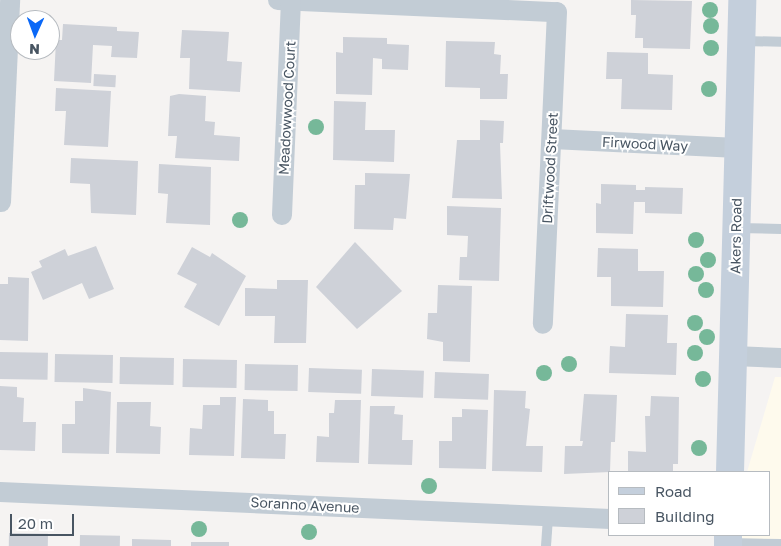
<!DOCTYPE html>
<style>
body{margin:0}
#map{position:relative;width:781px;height:546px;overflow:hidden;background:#f5f3f2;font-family:"Golos Text",sans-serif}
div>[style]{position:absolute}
.commercial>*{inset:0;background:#fefaed}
.building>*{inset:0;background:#ced1d8;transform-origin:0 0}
.lane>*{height:10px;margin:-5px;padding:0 5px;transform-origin:5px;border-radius:5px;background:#c2ccd5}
.street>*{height:20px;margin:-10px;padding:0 10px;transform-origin:10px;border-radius:10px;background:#c2ccd5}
.secondary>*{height:28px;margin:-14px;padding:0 14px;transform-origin:14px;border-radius:14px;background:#c4cfdc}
.trees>*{width:16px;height:16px;margin:-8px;border-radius:50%;background:#76b899}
span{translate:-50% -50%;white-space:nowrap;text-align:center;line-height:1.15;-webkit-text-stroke:4px #fff;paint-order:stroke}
.street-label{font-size:14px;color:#485562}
.legend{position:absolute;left:608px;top:471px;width:162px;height:65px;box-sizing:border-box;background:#fff;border:1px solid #b6bbc0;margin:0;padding:6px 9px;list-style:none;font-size:15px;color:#485562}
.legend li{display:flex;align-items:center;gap:10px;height:25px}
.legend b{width:25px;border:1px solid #b6bbc0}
.north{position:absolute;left:10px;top:10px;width:50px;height:50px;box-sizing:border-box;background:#fff;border:1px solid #b6bbc0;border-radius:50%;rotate:182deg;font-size:14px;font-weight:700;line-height:20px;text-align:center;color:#485562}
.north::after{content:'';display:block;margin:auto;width:18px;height:22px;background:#0a68f7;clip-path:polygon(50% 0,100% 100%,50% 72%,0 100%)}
.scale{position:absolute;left:10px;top:514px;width:64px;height:22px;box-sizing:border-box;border:2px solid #485562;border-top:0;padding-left:6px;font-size:15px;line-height:18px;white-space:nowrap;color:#485562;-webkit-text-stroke:4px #fff;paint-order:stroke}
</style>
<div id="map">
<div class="commercial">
<div style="clip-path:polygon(775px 377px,781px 377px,781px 546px,726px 546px,729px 535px,770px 535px,770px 472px,747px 472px)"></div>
</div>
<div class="building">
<div style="clip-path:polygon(631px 0,692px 1px,690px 49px,643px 48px,643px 38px,635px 38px,636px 15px,631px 15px)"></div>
<div style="clip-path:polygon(63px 24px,117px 27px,117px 31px,139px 32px,137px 58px,111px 57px,112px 46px,93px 45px,91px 83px,54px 81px,56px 40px,62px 40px)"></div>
<div style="clip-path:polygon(182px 30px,229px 32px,227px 61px,242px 62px,240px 92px,189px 89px,190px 58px,180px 58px)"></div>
<div style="clip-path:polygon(343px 37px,387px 38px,387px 44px,409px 45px,408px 70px,382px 69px,382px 59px,373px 58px,372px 95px,336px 94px,336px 52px,343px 53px)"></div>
<div style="clip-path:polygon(446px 41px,495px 42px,494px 54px,501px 55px,500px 74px,508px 74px,507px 99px,480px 99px,480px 88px,445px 87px)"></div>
<div style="clip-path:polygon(607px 52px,648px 53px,648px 74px,673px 75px,672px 110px,621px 109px,622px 79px,606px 79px)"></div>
<div style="left:94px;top:74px;width:22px;height:12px;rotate:3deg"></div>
<div style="clip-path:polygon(56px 88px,111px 91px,108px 147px,64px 145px,66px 111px,55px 111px)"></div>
<div style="clip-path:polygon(179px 94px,206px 96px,205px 121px,215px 122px,214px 135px,240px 137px,239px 161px,175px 158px,177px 136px,168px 136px,170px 96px)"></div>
<div style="clip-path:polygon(334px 101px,366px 102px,365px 130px,395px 130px,394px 162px,333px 160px)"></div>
<div style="clip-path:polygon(480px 120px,504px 121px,503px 143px,500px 143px,502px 199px,452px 198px,457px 140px,480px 140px)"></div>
<div style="clip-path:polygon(71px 158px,138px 161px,136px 215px,91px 213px,90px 184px,70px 183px)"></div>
<div style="clip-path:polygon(159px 164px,211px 167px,210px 225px,166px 223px,168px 194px,158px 193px)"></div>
<div style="clip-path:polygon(365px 173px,410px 174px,406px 219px,394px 218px,393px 230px,354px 229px,355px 185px,365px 185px)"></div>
<div style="clip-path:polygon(601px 184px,636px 185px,636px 190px,645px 190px,645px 187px,683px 188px,682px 214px,645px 213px,645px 202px,634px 202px,633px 234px,596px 233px,596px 203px,601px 204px)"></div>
<div style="clip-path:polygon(447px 206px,501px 208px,499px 281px,459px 280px,460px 257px,467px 257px,468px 236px,447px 235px)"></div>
<div style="clip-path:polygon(355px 242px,402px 291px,357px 329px,316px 287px)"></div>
<div style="clip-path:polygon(96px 246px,114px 289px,89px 299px,82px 283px,43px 300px,31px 272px,42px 267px,39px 261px,65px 249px,68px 256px)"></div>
<div style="clip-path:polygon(192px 247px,210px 257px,212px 253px,246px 276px,219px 326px,184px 307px,197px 284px,177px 274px)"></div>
<div style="clip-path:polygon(598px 248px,638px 249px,638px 271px,664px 271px,663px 307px,611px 306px,611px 277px,597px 277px)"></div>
<div style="clip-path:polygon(8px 277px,29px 278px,28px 341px,0 340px,0 284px,8px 284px)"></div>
<div style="clip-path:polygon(277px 280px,308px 280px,306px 343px,274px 343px,275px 316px,245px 316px,245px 288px,277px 289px)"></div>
<div style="clip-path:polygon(438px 285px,472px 286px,470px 362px,443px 361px,443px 342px,427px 339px,428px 313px,437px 313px)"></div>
<div style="clip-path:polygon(626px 314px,668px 315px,667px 343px,677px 343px,676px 375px,609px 373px,610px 346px,625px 347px)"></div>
<div style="left:0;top:352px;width:48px;height:27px;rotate:1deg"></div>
<div style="left:55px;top:354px;width:58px;height:28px;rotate:1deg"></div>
<div style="left:120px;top:357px;width:54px;height:27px;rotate:1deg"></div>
<div style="left:183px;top:359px;width:54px;height:28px;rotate:1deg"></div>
<div style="left:245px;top:364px;width:53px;height:26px;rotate:1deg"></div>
<div style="left:309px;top:368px;width:53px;height:24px;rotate:2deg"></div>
<div style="left:372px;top:369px;width:52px;height:27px;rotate:2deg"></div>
<div style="left:435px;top:372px;width:54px;height:26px;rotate:2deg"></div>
<div style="clip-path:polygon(0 386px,17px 387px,17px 397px,24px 398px,23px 422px,36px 422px,35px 451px,0 450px)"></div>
<div style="clip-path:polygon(83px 388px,111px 392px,109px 454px,62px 453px,62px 424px,75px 424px,75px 401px,83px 401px)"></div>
<div style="clip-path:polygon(494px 390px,526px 391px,525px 408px,530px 409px,526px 446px,543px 446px,542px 472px,492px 471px)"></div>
<div style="clip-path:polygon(584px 394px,617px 395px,615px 442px,611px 442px,610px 472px,564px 474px,565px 446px,582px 446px,583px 441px,580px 441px)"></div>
<div style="clip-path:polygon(651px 396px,679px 397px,678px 464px,673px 464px,673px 472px,628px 472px,628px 451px,646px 452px,645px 416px,650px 416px)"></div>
<div style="clip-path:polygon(220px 397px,236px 397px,234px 456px,189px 455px,190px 428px,202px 429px,203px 405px,220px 405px)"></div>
<div style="clip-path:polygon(243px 399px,268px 400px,268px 411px,274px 411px,274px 434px,286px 434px,285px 459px,241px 458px)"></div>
<div style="clip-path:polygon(335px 400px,361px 400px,359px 463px,316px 462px,317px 436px,329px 437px,329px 413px,334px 413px)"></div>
<div style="clip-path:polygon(117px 402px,151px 402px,150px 426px,161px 427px,160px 454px,116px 453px)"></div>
<div style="clip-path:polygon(370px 406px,395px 406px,394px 414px,403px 415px,402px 440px,413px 440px,412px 465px,368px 464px)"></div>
<div style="clip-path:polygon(462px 409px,488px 410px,486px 469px,439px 468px,439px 441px,452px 441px,452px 417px,462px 417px)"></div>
<div style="left:9px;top:533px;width:39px;height:13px;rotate:1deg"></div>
<div style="left:80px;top:535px;width:40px;height:11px;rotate:1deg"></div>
<div style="clip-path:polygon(132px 539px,171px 540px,171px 546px,132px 546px)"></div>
<div style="left:191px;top:542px;width:38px;height:4px"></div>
</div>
<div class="lane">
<div style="left:742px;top:41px;width:39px;rotate:1deg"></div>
<div style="left:737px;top:228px;width:44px;rotate:1.3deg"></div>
<div style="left:729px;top:543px;width:52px;rotate:1.1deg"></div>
<div style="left:546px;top:546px;width:30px;rotate:-86deg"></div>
</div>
<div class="street">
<div style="left:278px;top:0;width:279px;rotate:2.5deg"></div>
<div style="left:557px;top:12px;width:312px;rotate:92.6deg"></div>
<div style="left:552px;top:139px;width:186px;rotate:2.8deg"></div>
<div style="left:1px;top:202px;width:202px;rotate:-87.4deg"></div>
<div style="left:282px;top:215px;width:214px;rotate:-87.6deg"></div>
<div style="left:733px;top:356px;width:48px;rotate:2.4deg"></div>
<div style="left:0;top:492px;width:611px;rotate:2.53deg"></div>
</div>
<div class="secondary">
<div style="left:730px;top:472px;width:472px;rotate:-88.5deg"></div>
<div style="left:728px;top:546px;width:11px;rotate:-90deg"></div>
</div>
<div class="trees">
<div style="left:710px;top:10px"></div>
<div style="left:711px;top:26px"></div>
<div style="left:711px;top:48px"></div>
<div style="left:709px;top:89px"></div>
<div style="left:316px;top:127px"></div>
<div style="left:240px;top:220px"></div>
<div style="left:696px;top:240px"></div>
<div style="left:708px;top:260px"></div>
<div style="left:696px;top:274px"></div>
<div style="left:706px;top:290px"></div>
<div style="left:695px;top:323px"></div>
<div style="left:707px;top:337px"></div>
<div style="left:695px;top:353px"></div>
<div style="left:569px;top:364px"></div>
<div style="left:544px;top:373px"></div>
<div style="left:703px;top:379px"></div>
<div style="left:699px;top:448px"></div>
<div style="left:429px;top:486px"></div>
<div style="left:199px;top:529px"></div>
<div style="left:309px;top:532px"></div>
</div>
<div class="street-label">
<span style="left:287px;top:108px;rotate:-87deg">Meadowwood Court</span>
<span style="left:645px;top:144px;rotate:3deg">Firwood Way</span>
<span style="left:550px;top:168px;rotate:-87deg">Driftwood Street</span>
<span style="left:736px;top:236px;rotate:-89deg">Akers Road</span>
<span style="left:305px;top:505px;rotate:3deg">Soranno Avenue</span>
</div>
<ul class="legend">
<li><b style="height:6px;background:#c4cfdc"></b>Road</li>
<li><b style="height:14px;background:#ced1d8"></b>Building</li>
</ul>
<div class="north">N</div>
<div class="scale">20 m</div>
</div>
